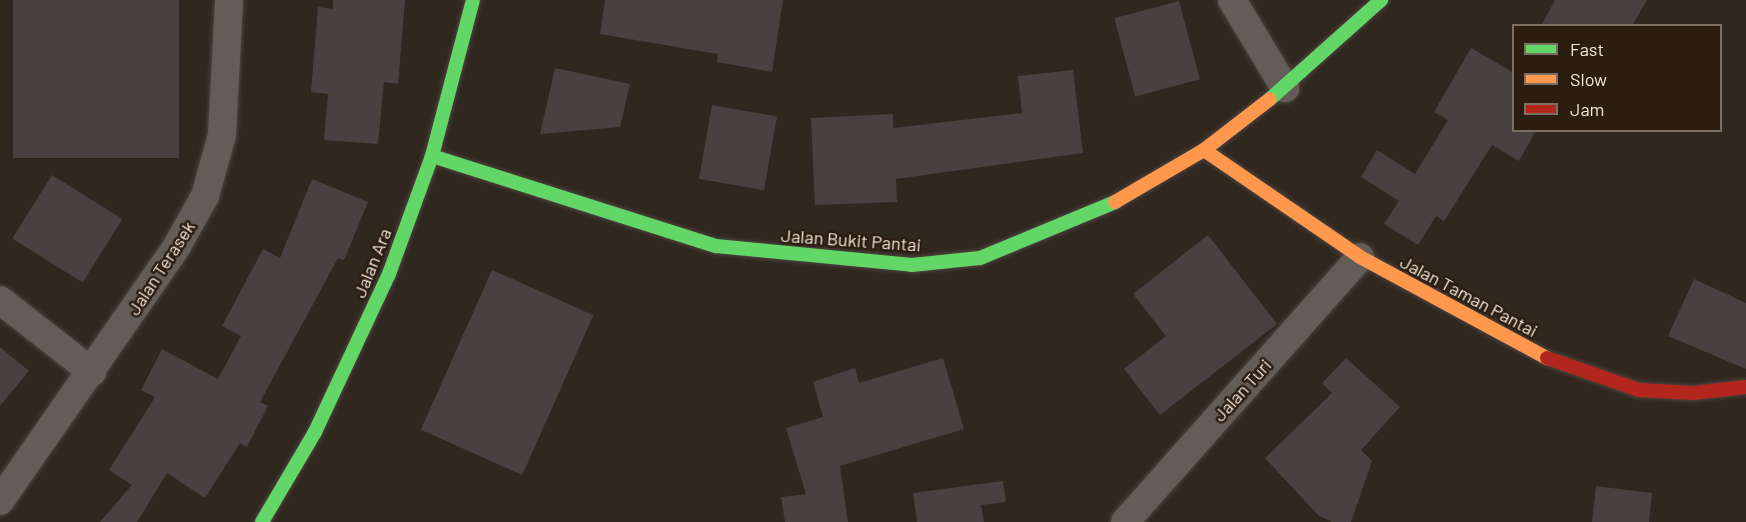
<!DOCTYPE html>
<style>
body{margin:0}
#map{position:relative;width:1746px;height:522px;overflow:hidden;background:#30271f;font-family:Barlow,sans-serif}
div>[style]{position:absolute}
.building>*{inset:0;background:#494141;transform-origin:0 0}
.roads{filter:drop-shadow(0 0 2px #4b433e) drop-shadow(0 0 2px #4b433e)}
.street>*{height:28px;margin:-14px;padding:0 14px;transform-origin:14px;border-radius:14px;background:#645d57}
.fast>*{height:14px;margin:-7px;padding:0 7px;transform-origin:7px;border-radius:7px;background:#63d668}
.slow>*{height:14px;margin:-7px;padding:0 7px;transform-origin:7px;border-radius:7px;background:#ff974d}
.jam>*{height:14px;margin:-7px;padding:0 7px;transform-origin:7px;border-radius:7px;background:#b3261e}
span{translate:-50% -50%;white-space:nowrap;text-align:center;line-height:1.15;-webkit-text-stroke:5px #2b1d10;paint-order:stroke}
.street-label{font-size:18px;color:#f4e9e1}
.legend{position:absolute;left:1512px;top:24px;width:210px;height:108px;box-sizing:border-box;background:#2b1d10;border:2px solid #7b6f64;margin:0;padding:8px 10px;list-style:none;font-size:18px;color:#f4e9e1}
.legend li{display:flex;align-items:center;gap:12px;height:30px}
.legend b{width:30px;border:2px solid #7b6f64}
</style>
<div id="map">
<div class="building">
<div style="left:13px;top:0;width:166px;height:158px"></div>
<div style="clip-path:polygon(333px 0,405px 0,398px 84px,384px 82px,378px 144px,324px 140px,328px 94px,311px 92px,318px 7px,333px 9px)"></div>
<div style="clip-path:polygon(605px 0,783px 0,772px 72px,717px 62px,718px 54px,600px 34px)"></div>
<div style="clip-path:polygon(1555px 0,1647px 0,1632px 26px,1541px 26px)"></div>
<div style="left:1179px;top:1px;width:81px;height:67px;rotate:75deg"></div>
<div style="clip-path:polygon(1471px 48px,1514px 73px,1514px 130px,1536px 130px,1519px 161px,1492px 145px,1444px 221px,1436px 216px,1418px 245px,1384px 224px,1399px 201px,1361px 177px,1377px 150px,1415px 174px,1448px 120px,1434px 112px)"></div>
<div style="clip-path:polygon(555px 68px,630px 84px,620px 127px,540px 134px)"></div>
<div style="clip-path:polygon(1073px 70px,1083px 153px,896px 179px,897px 202px,815px 205px,811px 118px,893px 114px,893px 128px,1022px 113px,1018px 76px)"></div>
<div style="left:712px;top:105px;width:66px;height:75px;rotate:10deg"></div>
<div style="left:52px;top:175px;width:83px;height:75px;rotate:32deg"></div>
<div style="clip-path:polygon(312px 179px,368px 202px,344px 260px,338px 258px,260px 402px,268px 406px,247px 447px,240px 443px,205px 498px,167px 473px,137px 522px,100px 522px,132px 485px,109px 470px,155px 397px,141px 390px,162px 349px,218px 379px,241px 336px,222px 326px,263px 249px,280px 258px)"></div>
<div style="clip-path:polygon(1208px 235px,1277px 324px,1160px 415px,1124px 369px,1166px 336px,1133px 294px)"></div>
<div style="left:492px;top:270px;width:111px;height:175px;rotate:24deg"></div>
<div style="clip-path:polygon(1694px 279px,1746px 303px,1746px 369px,1668px 336px)"></div>
<div style="clip-path:polygon(0 347px,29px 371px,0 406px)"></div>
<div style="clip-path:polygon(943px 358px,964px 429px,840px 466px,848px 522px,785px 522px,781px 497px,806px 494px,786px 428px,823px 417px,813px 382px,855px 368px,859px 383px)"></div>
<div style="clip-path:polygon(1346px 358px,1400px 407px,1361px 450px,1372px 461px,1351px 522px,1332px 522px,1318px 515px,1265px 458px,1332px 393px,1322px 383px)"></div>
<div style="clip-path:polygon(1003px 481px,1006px 502px,981px 505px,984px 522px,917px 522px,913px 493px)"></div>
<div style="clip-path:polygon(1596px 486px,1652px 493px,1649px 522px,1592px 522px)"></div>
</div>
<div class="roads">
<div class="street">
<div style="left:1232px;top:0;width:103px;rotate:58.9deg"></div>
<div style="left:0;top:300px;width:117px;rotate:38deg"></div>
<div style="left:0;top:501px;width:310px;rotate:-55.2deg"></div>
<div style="left:177px;top:246px;width:57px;rotate:-60.8deg"></div>
<div style="left:205px;top:196px;width:63px;rotate:-74.4deg"></div>
<div style="left:222px;top:135px;width:135px;rotate:-87deg"></div>
<div style="left:1125px;top:522px;width:354px;rotate:-48.4deg"></div>
</div>
<div class="fast">
<div style="left:1270px;top:99px;width:149px;rotate:-41.7deg"></div>
<div style="left:432px;top:156px;width:298px;rotate:17.6deg"></div>
<div style="left:716px;top:246px;width:197px;rotate:5.5deg"></div>
<div style="left:912px;top:265px;width:68px;rotate:-5.9deg"></div>
<div style="left:980px;top:258px;width:146px;rotate:-22.5deg"></div>
<div style="left:262px;top:522px;width:104px;rotate:-59.5deg"></div>
<div style="left:315px;top:432px;width:174px;rotate:-64.9deg"></div>
<div style="left:389px;top:274px;width:126px;rotate:-70deg"></div>
<div style="left:432px;top:156px;width:161px;rotate:-75.3deg"></div>
</div>
<div class="slow">
<div style="left:1204px;top:150px;width:189px;rotate:34.4deg"></div>
<div style="left:1360px;top:257px;width:213px;rotate:28.4deg"></div>
<div style="left:1115px;top:202px;width:103px;rotate:-30.3deg"></div>
<div style="left:1204px;top:150px;width:83px;rotate:-37.7deg"></div>
</div>
<div class="jam">
<div style="left:1547px;top:358px;width:97px;rotate:19.2deg"></div>
<div style="left:1639px;top:390px;width:54px;rotate:3.2deg"></div>
<div style="left:1693px;top:393px;width:53px;rotate:-6.5deg"></div>
</div>
</div>
<div class="street-label">
<span style="left:851px;top:240px;rotate:4deg">Jalan Bukit Pantai</span>
<span style="left:372px;top:263px;rotate:-68deg">Jalan Ara</span>
<span style="left:161px;top:268px;rotate:-57deg">Jalan Terasek</span>
<span style="left:1469px;top:296px;rotate:28deg">Jalan Taman Pantai</span>
<span style="left:1242px;top:390px;rotate:-48deg">Jalan Turi</span>
</div>
<ul class="legend">
<li><b style="height:8px;background:#63d668"></b>Fast</li>
<li><b style="height:8px;background:#ff974d"></b>Slow</li>
<li><b style="height:8px;background:#b3261e"></b>Jam</li>
</ul>
</div>
